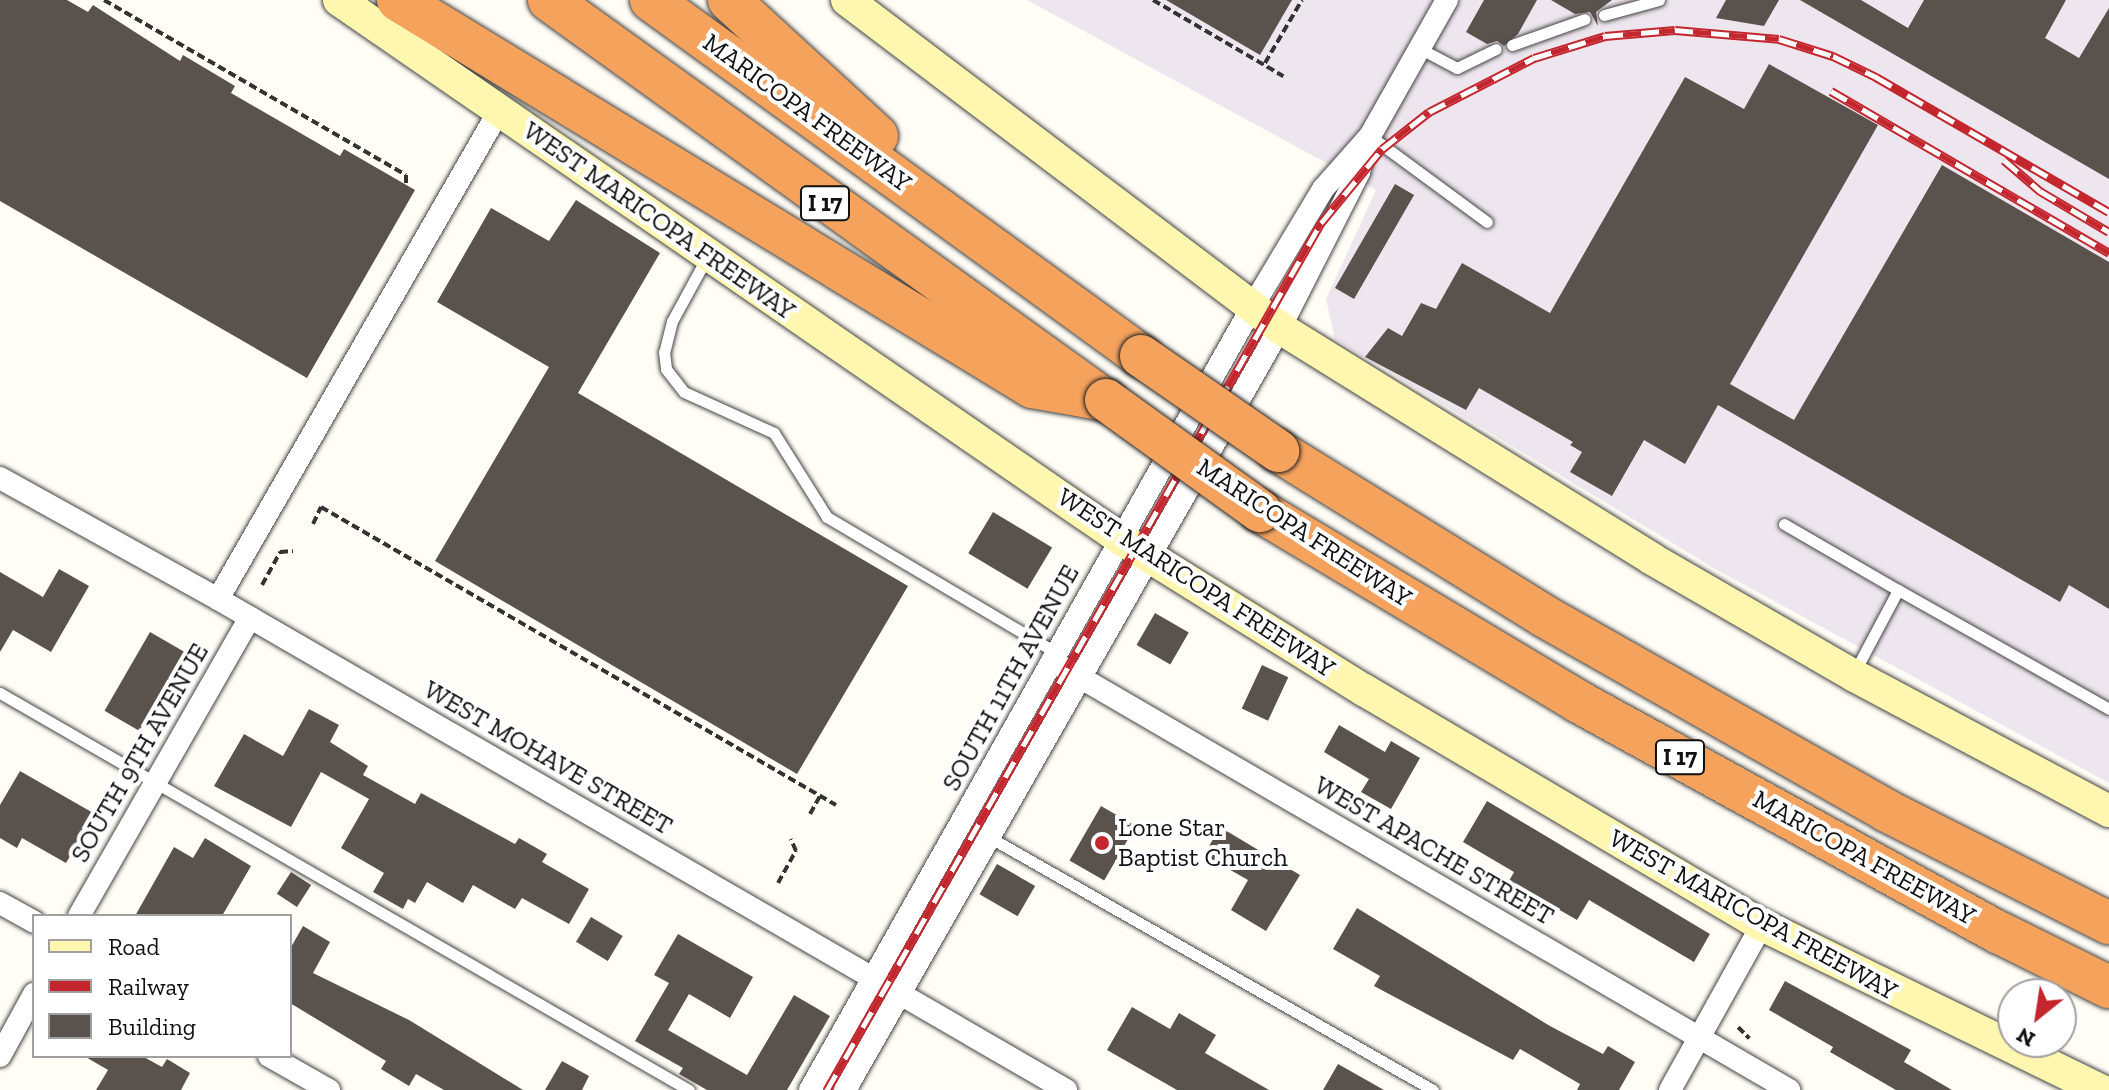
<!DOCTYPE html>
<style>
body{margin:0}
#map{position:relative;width:2109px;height:1090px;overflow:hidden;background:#fffdf5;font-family:"Zilla Slab",serif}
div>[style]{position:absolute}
.industrial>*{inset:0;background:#eee6ef}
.building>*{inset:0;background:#5a524d;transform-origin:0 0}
.path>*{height:4px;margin-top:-2px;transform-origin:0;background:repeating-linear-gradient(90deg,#333 0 8px,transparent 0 12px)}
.roads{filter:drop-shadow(0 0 2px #444) drop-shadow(0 0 2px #444)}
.service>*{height:11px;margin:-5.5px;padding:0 5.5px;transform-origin:5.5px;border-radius:5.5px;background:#fff}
.minor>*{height:22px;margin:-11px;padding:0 11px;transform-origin:11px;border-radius:11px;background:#fff}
.secondary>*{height:32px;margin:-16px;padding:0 16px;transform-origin:16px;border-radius:16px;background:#fff6b0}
.motorway>*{height:42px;margin:-21px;padding:0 21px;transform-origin:21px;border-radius:21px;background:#f5a25d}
.rail>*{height:9px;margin-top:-4.5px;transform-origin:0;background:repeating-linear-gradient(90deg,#fff 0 18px,#c4262e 0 36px);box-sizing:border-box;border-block:2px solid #c4262e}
.bridges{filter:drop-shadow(0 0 2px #222) drop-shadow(0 0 2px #222)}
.motorway-bridge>*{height:42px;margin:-21px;padding:0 21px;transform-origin:21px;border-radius:21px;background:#f5a25d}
.dots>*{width:22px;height:22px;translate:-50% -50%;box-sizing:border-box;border:4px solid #fff;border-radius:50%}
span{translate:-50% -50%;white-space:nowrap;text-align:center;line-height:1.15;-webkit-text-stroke:8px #fff;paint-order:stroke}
.shield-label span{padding:2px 6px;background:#fff;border:2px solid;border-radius:6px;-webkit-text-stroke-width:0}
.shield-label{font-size:24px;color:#111;font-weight:700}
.street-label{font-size:26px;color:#111}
.poi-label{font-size:26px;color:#111}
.left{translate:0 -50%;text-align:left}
.legend{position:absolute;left:32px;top:914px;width:260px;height:144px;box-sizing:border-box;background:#fff;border:2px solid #a0a0a0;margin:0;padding:10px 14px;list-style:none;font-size:24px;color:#111}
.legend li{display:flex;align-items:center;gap:16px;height:40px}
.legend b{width:40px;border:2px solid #a0a0a0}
.north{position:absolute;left:1997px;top:978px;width:80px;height:80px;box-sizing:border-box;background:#fff;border:2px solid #a0a0a0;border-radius:50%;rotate:210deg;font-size:22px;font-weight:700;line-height:32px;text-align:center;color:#111}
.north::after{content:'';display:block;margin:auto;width:28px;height:36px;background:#c4262e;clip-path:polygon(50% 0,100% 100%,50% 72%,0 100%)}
</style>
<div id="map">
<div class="industrial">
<div style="clip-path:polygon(1027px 0,2109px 0,2109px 783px,1717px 570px,1335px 339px,1326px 299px,1376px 190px)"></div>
</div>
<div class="building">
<div style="clip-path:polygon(0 0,67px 0,88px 12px,93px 5px,180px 61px,183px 55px,235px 86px,231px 93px,340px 156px,344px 149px,415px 190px,307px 378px,0 201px)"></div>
<div style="clip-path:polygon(1166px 0,1292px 0,1260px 55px)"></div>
<div style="clip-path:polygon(1484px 0,1537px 0,1518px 34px,1504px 46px,1497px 41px,1487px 44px,1466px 32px)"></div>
<div style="clip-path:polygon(1551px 0,1612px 0,1596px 12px,1598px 26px,1590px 12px,1575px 14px)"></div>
<div style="clip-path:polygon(1726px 0,1779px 0,1764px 26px,1716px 18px)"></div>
<div style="clip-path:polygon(1800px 0,1861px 0,1908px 28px,1924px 0,2066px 0,2045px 38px,2079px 58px,2109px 8px,2109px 179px)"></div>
<div style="clip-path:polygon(1769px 64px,1878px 125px,1730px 384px,1794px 420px,1942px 165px,2109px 262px,2109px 609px,2069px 585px,2060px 602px,1718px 405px,1685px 464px,1644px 440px,1612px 496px,1570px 472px,1582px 452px,1570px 445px,1573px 442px,1479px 388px,1466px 410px,1365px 357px,1388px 328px,1402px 336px,1421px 303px,1436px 309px,1462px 263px,1550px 313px,1685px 77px,1744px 109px)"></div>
<div style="left:1395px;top:184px;width:22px;height:120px;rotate:30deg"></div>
<div style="clip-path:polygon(576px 200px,660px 253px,578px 393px,908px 586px,797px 774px,435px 561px,549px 367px,437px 302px,491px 208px,549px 241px)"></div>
<div style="left:993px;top:512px;width:69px;height:48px;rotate:31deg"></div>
<div style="clip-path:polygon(59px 569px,89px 586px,51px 652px,13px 630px,0 652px,0 572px,43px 597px)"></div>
<div style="left:1155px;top:613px;width:39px;height:37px;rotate:30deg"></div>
<div style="left:150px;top:632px;width:40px;height:91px;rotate:30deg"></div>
<div style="left:1262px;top:665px;width:29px;height:48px;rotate:25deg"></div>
<div style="clip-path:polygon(309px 709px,339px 725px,330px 742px,368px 766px,363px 775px,415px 804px,421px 793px,515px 844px,519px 838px,547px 854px,542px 862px,589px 889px,569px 924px,522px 898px,515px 909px,473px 885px,463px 903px,427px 882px,415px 903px,408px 899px,403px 909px,373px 892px,384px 873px,341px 848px,369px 799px,321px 772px,291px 827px,214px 786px,244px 734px,283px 756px)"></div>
<div style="clip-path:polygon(1339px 725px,1385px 752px,1391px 741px,1420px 758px,1391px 809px,1361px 792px,1369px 779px,1324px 752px)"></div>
<div style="clip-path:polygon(20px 771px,95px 814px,66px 863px,22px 838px,17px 848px,0 838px,0 805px)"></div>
<div style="clip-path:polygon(1487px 801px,1710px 934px,1694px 962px,1589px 900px,1577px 920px,1509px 881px,1514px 872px,1463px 842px)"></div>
<div style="left:1101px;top:806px;width:40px;height:63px;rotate:30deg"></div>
<div style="clip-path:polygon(1220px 827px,1300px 875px,1266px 931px,1231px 910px,1248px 880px,1204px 855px)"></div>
<div style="clip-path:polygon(205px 838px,251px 866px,222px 916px,135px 916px,174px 847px,193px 858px)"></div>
<div style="left:997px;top:864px;width:44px;height:35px;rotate:30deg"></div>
<div style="left:291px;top:872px;width:24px;height:26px;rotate:33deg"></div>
<div style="clip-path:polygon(1357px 908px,1550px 1026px,1603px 1054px,1608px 1046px,1635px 1062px,1619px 1090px,1577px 1090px,1580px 1084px,1520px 1049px,1513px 1060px,1374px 986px,1380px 976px,1333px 949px)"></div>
<div style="left:591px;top:917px;width:37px;height:29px;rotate:31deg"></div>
<div style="clip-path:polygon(303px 926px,330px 942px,313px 973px,409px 1020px,523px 1090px,444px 1090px,416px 1074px,409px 1086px,381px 1069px,386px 1061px,290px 1003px,290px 949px)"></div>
<div style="clip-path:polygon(678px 934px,753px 977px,730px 1018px,689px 994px,668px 1030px,747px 1075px,794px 995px,830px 1016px,787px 1090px,707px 1090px,679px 1074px,683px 1068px,635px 1041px,669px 983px,654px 975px)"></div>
<div style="clip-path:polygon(1785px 981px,1911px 1050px,1904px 1062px,1952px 1090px,1896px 1090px,1830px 1052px,1833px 1047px,1769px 1010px)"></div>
<div style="clip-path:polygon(1132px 1007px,1170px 1029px,1179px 1013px,1216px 1035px,1205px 1053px,1269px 1090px,1177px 1090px,1107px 1050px)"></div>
<div style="clip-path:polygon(84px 1056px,142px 1056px,162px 1067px,167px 1059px,190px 1073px,181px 1090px,96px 1090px,108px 1070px)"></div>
<div style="clip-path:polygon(562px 1061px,589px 1076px,582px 1090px,545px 1090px)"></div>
<div style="clip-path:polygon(1338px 1064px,1384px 1090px,1323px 1090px)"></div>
</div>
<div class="path">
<div style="left:104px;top:0;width:349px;rotate:30.1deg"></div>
<div style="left:406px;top:175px;width:8px;rotate:90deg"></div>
<div style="left:1153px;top:0;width:151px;rotate:30.3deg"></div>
<div style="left:1265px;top:63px;width:73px;rotate:-59.6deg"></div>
<div style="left:313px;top:524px;width:19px;rotate:-65deg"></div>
<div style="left:321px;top:507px;width:595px;rotate:30.06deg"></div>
<div style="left:262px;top:585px;width:38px;rotate:-61deg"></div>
<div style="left:280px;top:552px;width:13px;rotate:-4deg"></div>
<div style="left:810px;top:814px;width:21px;rotate:-61deg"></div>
<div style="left:778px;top:883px;width:37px;rotate:-61deg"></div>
<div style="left:796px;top:851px;width:13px;rotate:-113deg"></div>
<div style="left:1738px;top:1027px;width:16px;rotate:45deg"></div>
</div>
<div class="roads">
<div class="service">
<div style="left:1604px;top:15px;width:57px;rotate:-15.3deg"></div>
<div style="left:1512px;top:45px;width:77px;rotate:-19.6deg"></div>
<div style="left:1419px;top:48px;width:43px;rotate:27.8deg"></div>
<div style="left:1457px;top:68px;width:43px;rotate:-26deg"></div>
<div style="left:1370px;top:136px;width:145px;rotate:36.3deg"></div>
<div style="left:706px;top:259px;width:71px;rotate:118.7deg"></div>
<div style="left:672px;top:321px;width:32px;rotate:104deg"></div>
<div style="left:664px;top:352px;width:17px;rotate:83deg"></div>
<div style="left:666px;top:369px;width:29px;rotate:52deg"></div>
<div style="left:684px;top:392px;width:99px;rotate:24.5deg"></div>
<div style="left:774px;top:433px;width:99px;rotate:57.8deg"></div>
<div style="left:827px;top:517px;width:267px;rotate:30.6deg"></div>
<div style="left:1784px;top:524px;width:132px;rotate:30.1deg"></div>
<div style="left:1855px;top:671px;width:92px;rotate:-62deg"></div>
<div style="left:1898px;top:590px;width:242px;rotate:29.4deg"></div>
<div style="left:0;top:693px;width:795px;rotate:29.95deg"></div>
<div style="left:989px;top:837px;width:511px;rotate:29.68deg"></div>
</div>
<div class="minor">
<div style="left:0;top:478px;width:249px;rotate:29deg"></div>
<div style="left:218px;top:599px;width:980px;rotate:30.07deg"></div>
<div style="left:218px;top:599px;width:563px;rotate:-60.07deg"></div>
<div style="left:1052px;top:661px;width:853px;rotate:30.2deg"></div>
<div style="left:0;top:903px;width:39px;rotate:29deg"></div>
<div style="left:79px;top:916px;width:344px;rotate:-60.2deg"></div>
<div style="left:0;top:1056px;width:71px;rotate:-61.3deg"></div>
<div style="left:269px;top:1056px;width:69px;rotate:29.5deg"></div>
<div style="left:810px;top:1090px;width:897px;rotate:-60.55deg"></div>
<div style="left:1251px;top:309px;width:140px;rotate:-59deg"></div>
<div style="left:1323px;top:189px;width:71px;rotate:-48.4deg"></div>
<div style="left:1370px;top:136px;width:156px;rotate:-60.5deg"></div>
<div style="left:845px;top:1090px;width:877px;rotate:-60.28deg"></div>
<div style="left:1280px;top:328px;width:175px;rotate:-63.1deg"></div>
<div style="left:1359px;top:172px;width:32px;rotate:-74deg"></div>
<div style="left:1670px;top:1090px;width:189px;rotate:-60.9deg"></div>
</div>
<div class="secondary">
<div style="left:339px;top:0;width:950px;rotate:34.58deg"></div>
<div style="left:1121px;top:539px;width:286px;rotate:31.9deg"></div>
<div style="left:1364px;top:690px;width:462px;rotate:30.6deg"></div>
<div style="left:1762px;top:925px;width:377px;rotate:26deg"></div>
<div style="left:847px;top:0;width:543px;rotate:37.14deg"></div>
<div style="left:1280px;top:328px;width:438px;rotate:31.8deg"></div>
<div style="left:1652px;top:559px;width:232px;rotate:30deg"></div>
<div style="left:1853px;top:675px;width:290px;rotate:28deg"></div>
</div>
<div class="motorway">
<div style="left:398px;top:0;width:743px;rotate:31.4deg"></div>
<div style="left:1032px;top:387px;width:75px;rotate:10deg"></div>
<div style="left:549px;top:0;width:673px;rotate:35.75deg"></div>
<div style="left:651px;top:0;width:606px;rotate:36deg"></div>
<div style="left:729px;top:0;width:201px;rotate:42.6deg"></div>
<div style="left:1278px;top:451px;width:313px;rotate:31.8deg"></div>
<div style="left:1544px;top:616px;width:395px;rotate:29.6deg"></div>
<div style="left:1887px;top:811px;width:249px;rotate:26.8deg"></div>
<div style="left:1260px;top:511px;width:372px;rotate:30.9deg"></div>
<div style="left:1579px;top:702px;width:480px;rotate:28.8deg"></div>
<div style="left:2000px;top:933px;width:122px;rotate:26.4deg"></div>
</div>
</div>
<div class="rail">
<div style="left:1831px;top:91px;width:322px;rotate:30.2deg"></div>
<div style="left:2004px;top:160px;width:48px;rotate:40.7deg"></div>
<div style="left:2040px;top:191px;width:80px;rotate:30.7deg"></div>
<div style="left:827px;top:1090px;width:998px;rotate:-60.33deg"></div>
<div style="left:1321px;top:223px;width:96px;rotate:-50.5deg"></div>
<div style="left:1382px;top:149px;width:60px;rotate:-38.2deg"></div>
<div style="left:1429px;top:112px;width:118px;rotate:-27.2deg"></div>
<div style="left:1534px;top:58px;width:74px;rotate:-17.2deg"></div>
<div style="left:1605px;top:36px;width:70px;rotate:-4.9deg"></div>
<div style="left:1675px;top:30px;width:104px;rotate:4.9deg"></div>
<div style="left:1779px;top:39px;width:57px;rotate:17.5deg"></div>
<div style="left:1833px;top:56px;width:48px;rotate:26deg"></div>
<div style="left:1876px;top:77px;width:269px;rotate:30.1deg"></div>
</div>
<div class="bridges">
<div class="motorway-bridge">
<div style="left:1141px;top:356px;width:167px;rotate:34.7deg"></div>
<div style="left:1106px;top:400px;width:190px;rotate:35.8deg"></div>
</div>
</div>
<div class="dots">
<div style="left:1102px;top:843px;background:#c4262e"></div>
</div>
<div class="shield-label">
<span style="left:825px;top:203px">I 17</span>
<span style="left:1680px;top:757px">I 17</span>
</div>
<div class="street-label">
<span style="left:807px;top:113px;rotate:36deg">MARICOPA FREEWAY</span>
<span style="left:659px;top:221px;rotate:35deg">WEST MARICOPA FREEWAY</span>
<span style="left:1304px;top:533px;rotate:33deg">MARICOPA FREEWAY</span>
<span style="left:1196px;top:583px;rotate:33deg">WEST MARICOPA FREEWAY</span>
<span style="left:1011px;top:678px;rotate:-61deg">SOUTH 11TH AVENUE</span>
<span style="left:140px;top:753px;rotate:-60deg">SOUTH 9TH AVENUE</span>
<span style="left:548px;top:758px;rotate:30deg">WEST MOHAVE STREET</span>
<span style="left:1434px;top:851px;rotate:30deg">WEST APACHE STREET</span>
<span style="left:1864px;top:858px;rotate:29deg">MARICOPA FREEWAY</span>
<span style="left:1753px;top:915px;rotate:29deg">WEST MARICOPA FREEWAY</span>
</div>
<div class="poi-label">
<span class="left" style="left:1118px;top:843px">Lone Star<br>Baptist Church</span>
</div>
<ul class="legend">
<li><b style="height:10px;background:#fff6b0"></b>Road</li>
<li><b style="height:10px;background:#c4262e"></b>Railway</li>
<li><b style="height:22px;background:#5a524d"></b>Building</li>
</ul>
<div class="north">N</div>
</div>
